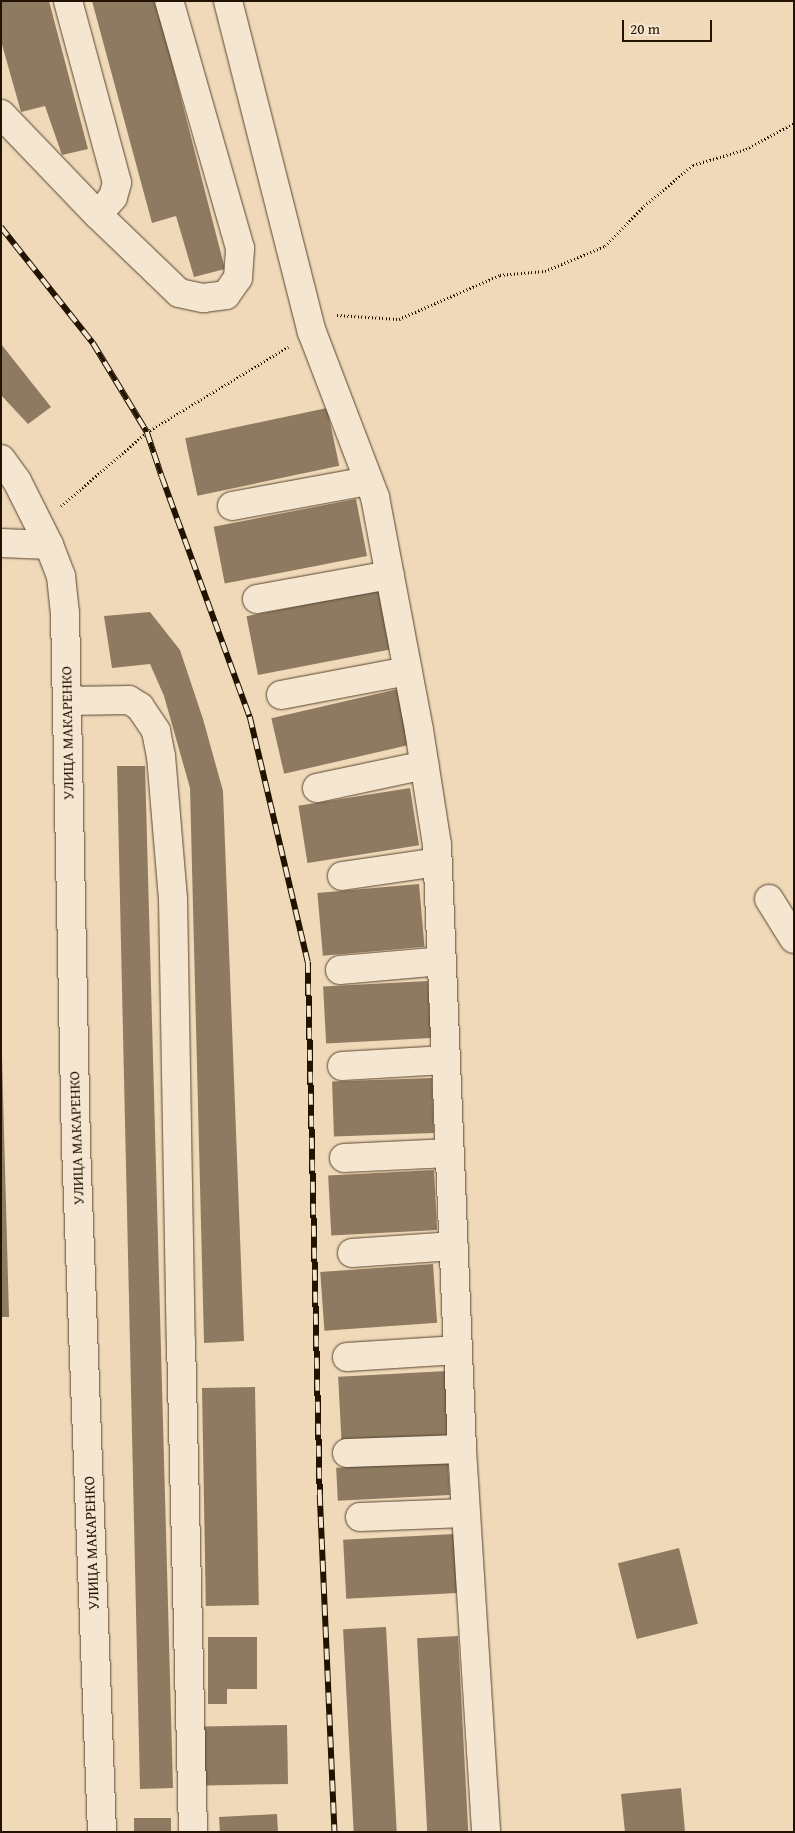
<!DOCTYPE html>
<meta charset="utf-8">
<style>
body{margin:0}
#map{position:relative;width:795px;height:1833px;overflow:hidden;background:#f0d9b8;font-family:"Gentium Book Plus",serif}
div>[style]{position:absolute}
.building>*{inset:0;background:#8d7a60;transform-origin:0 0}
.path>*{height:3px;margin-top:-1.5px;transform-origin:0;background:repeating-linear-gradient(90deg,#221300 0 1px,transparent 0 3.5px)}
.roads{filter:drop-shadow(0 0 1px #56442e) drop-shadow(0 0 1px #56442e)}
.minor>*{height:28px;margin:-14px;padding:0 14px;transform-origin:14px;border-radius:14px;background:#f5e6d1}
.rail>*{height:5.5px;margin-top:-2.75px;transform-origin:0;background:repeating-linear-gradient(90deg,#f5e6d1 0 11px,#221300 0 22px);box-sizing:border-box;border-block:1px solid #221300}
span{translate:-50% -50%;white-space:nowrap;text-align:center;line-height:1.15;-webkit-text-stroke:5px #f5e6d1;paint-order:stroke}
.street-label{font-size:15px;color:#221300}
.frame{position:absolute;inset:0;border:2px solid #221300;pointer-events:none}
.scale{position:absolute;left:622px;top:20px;width:90px;height:22px;box-sizing:border-box;border:2px solid #221300;border-top:0;padding-left:6px;font-size:15px;line-height:18px;white-space:nowrap;color:#221300;-webkit-text-stroke:4px #f5e6d1;paint-order:stroke}
</style>
<div id="map">
<div class="building">
<div style="clip-path:polygon(1px 1px,49px 1px,88px 149px,62px 155px,45px 106px,21px 112px,1px 41px)"></div>
<div style="clip-path:polygon(92px 1px,156px 1px,225px 269px,194px 277px,176px 216px,152px 223px)"></div>
<div style="clip-path:polygon(1px 344px,51px 407px,28px 424px,1px 395px)"></div>
<div style="left:327px;top:408px;width:59px;height:145px;rotate:78deg"></div>
<div style="left:356px;top:499px;width:58px;height:145px;rotate:79deg"></div>
<div style="left:381px;top:590px;width:60px;height:137px;rotate:79deg"></div>
<div style="clip-path:polygon(150px 612px,180px 650px,203px 719px,223px 791px,244px 1341px,204px 1343px,190px 788px,164px 696px,150px 664px,112px 668px,104px 616px)"></div>
<div style="left:398px;top:689px;width:57px;height:130px;rotate:77deg"></div>
<div style="clip-path:polygon(117px 766px,145px 766px,173px 1788px,140px 1789px)"></div>
<div style="left:410px;top:788px;width:58px;height:113px;rotate:81deg"></div>
<div style="left:419px;top:884px;width:63px;height:102px;rotate:85deg"></div>
<div style="left:428px;top:981px;width:57px;height:105px;rotate:87deg"></div>
<div style="clip-path:polygon(1px 1019px,9px 1317px,1px 1317px)"></div>
<div style="left:432px;top:1078px;width:55px;height:100px;rotate:88deg"></div>
<div style="left:434px;top:1170px;width:60px;height:106px;rotate:87deg"></div>
<div style="left:433px;top:1264px;width:59px;height:113px;rotate:86deg"></div>
<div style="left:447px;top:1371px;width:64px;height:109px;rotate:87deg"></div>
<div style="left:255px;top:1387px;width:218px;height:53px;rotate:89deg"></div>
<div style="left:448px;top:1462px;width:33px;height:112px;rotate:87deg"></div>
<div style="left:454px;top:1534px;width:59px;height:111px;rotate:87deg"></div>
<div style="left:679px;top:1548px;width:78px;height:63px;rotate:76deg"></div>
<div style="left:386px;top:1627px;width:205px;height:43px;rotate:87deg"></div>
<div style="left:458px;top:1636px;width:196px;height:41px;rotate:87deg"></div>
<div style="clip-path:polygon(208px 1637px,257px 1637px,257px 1689px,227px 1689px,227px 1704px,208px 1704px)"></div>
<div style="left:287px;top:1725px;width:59px;height:83px;rotate:89deg"></div>
<div style="clip-path:polygon(681px 1788px,685px 1832px,625px 1832px,621px 1794px)"></div>
<div style="left:277px;top:1814px;width:18px;height:58px;rotate:87deg"></div>
<div style="left:171px;top:1818px;width:14px;height:37px;rotate:90deg"></div>
</div>
<div class="path">
<div style="left:337px;top:315px;width:62px;rotate:3.7deg"></div>
<div style="left:399px;top:319px;width:110px;rotate:-23.5deg"></div>
<div style="left:500px;top:275px;width:45px;rotate:-5.1deg"></div>
<div style="left:545px;top:271px;width:65px;rotate:-22.6deg"></div>
<div style="left:605px;top:246px;width:56px;rotate:-45.7deg"></div>
<div style="left:644px;top:206px;width:64px;rotate:-39.9deg"></div>
<div style="left:693px;top:165px;width:55px;rotate:-16.8deg"></div>
<div style="left:746px;top:149px;width:55px;rotate:-28.4deg"></div>
<div style="left:61px;top:506px;width:113px;rotate:-40.7deg"></div>
<div style="left:147px;top:432px;width:165px;rotate:-31.1deg"></div>
</div>
<div class="roads">
<div class="minor">
<div style="left:68px;top:1px;width:188px;rotate:74.9deg"></div>
<div style="left:117px;top:183px;width:15px;rotate:106deg"></div>
<div style="left:113px;top:197px;width:23px;rotate:130deg"></div>
<div style="left:228px;top:1px;width:341px;rotate:75.8deg"></div>
<div style="left:312px;top:332px;width:177px;rotate:69.1deg"></div>
<div style="left:375px;top:497px;width:237px;rotate:79.3deg"></div>
<div style="left:419px;top:730px;width:116px;rotate:81.1deg"></div>
<div style="left:437px;top:845px;width:605px;rotate:87.63deg"></div>
<div style="left:462px;top:1449px;width:384px;rotate:86.4deg"></div>
<div style="left:1px;top:114px;width:140px;rotate:46.2deg"></div>
<div style="left:98px;top:215px;width:112px;rotate:43.9deg"></div>
<div style="left:179px;top:293px;width:25px;rotate:12deg"></div>
<div style="left:203px;top:298px;width:23px;rotate:-7deg"></div>
<div style="left:226px;top:295px;width:21px;rotate:-55deg"></div>
<div style="left:238px;top:278px;width:30px;rotate:-86deg"></div>
<div style="left:240px;top:248px;width:257px;rotate:-106deg"></div>
<div style="left:1px;top:459px;width:27px;rotate:54deg"></div>
<div style="left:17px;top:481px;width:72px;rotate:63.4deg"></div>
<div style="left:49px;top:545px;width:33px;rotate:69deg"></div>
<div style="left:61px;top:576px;width:37px;rotate:84deg"></div>
<div style="left:65px;top:613px;width:533px;rotate:88.82deg"></div>
<div style="left:76px;top:1146px;width:686px;rotate:87.83deg"></div>
<div style="left:232px;top:506px;width:138px;rotate:-10.4deg"></div>
<div style="left:1px;top:543px;width:48px;rotate:2.4deg"></div>
<div style="left:257px;top:599px;width:135px;rotate:-10.2deg"></div>
<div style="left:281px;top:695px;width:129px;rotate:-10.7deg"></div>
<div style="left:67px;top:701px;width:62px;rotate:-0.9deg"></div>
<div style="left:129px;top:700px;width:13px;rotate:32deg"></div>
<div style="left:140px;top:707px;width:29px;rotate:56deg"></div>
<div style="left:156px;top:731px;width:25px;rotate:79deg"></div>
<div style="left:161px;top:756px;width:144px;rotate:85.2deg"></div>
<div style="left:173px;top:899px;width:442px;rotate:89deg"></div>
<div style="left:181px;top:1341px;width:491px;rotate:88.6deg"></div>
<div style="left:317px;top:788px;width:110px;rotate:-12deg"></div>
<div style="left:342px;top:876px;width:97px;rotate:-8.3deg"></div>
<div style="left:769px;top:899px;width:47px;rotate:58deg"></div>
<div style="left:340px;top:970px;width:102px;rotate:-5deg"></div>
<div style="left:342px;top:1066px;width:104px;rotate:-3.3deg"></div>
<div style="left:344px;top:1158px;width:106px;rotate:-2.7deg"></div>
<div style="left:352px;top:1253px;width:102px;rotate:-3.9deg"></div>
<div style="left:347px;top:1357px;width:111px;rotate:-3.6deg"></div>
<div style="left:347px;top:1453px;width:115px;rotate:-2deg"></div>
<div style="left:360px;top:1517px;width:105px;rotate:-2.2deg"></div>
</div>
</div>
<div class="rail">
<div style="left:1px;top:227px;width:148px;rotate:51.6deg"></div>
<div style="left:93px;top:343px;width:104px;rotate:58.8deg"></div>
<div style="left:147px;top:432px;width:47px;rotate:71.6deg"></div>
<div style="left:162px;top:477px;width:256px;rotate:69.9deg"></div>
<div style="left:250px;top:717px;width:252px;rotate:76.7deg"></div>
<div style="left:308px;top:962px;width:533px;rotate:88.71deg"></div>
<div style="left:320px;top:1495px;width:337px;rotate:87.5deg"></div>
</div>
<div class="street-label">
<span style="left:67px;top:733px;rotate:-91deg">УЛИЦА МАКАРЕНКО</span>
<span style="left:76px;top:1138px;rotate:-92deg">УЛИЦА МАКАРЕНКО</span>
<span style="left:91px;top:1543px;rotate:-92deg">УЛИЦА МАКАРЕНКО</span>
</div>
<div class="frame"></div>
<div class="scale">20 m</div>
</div>
